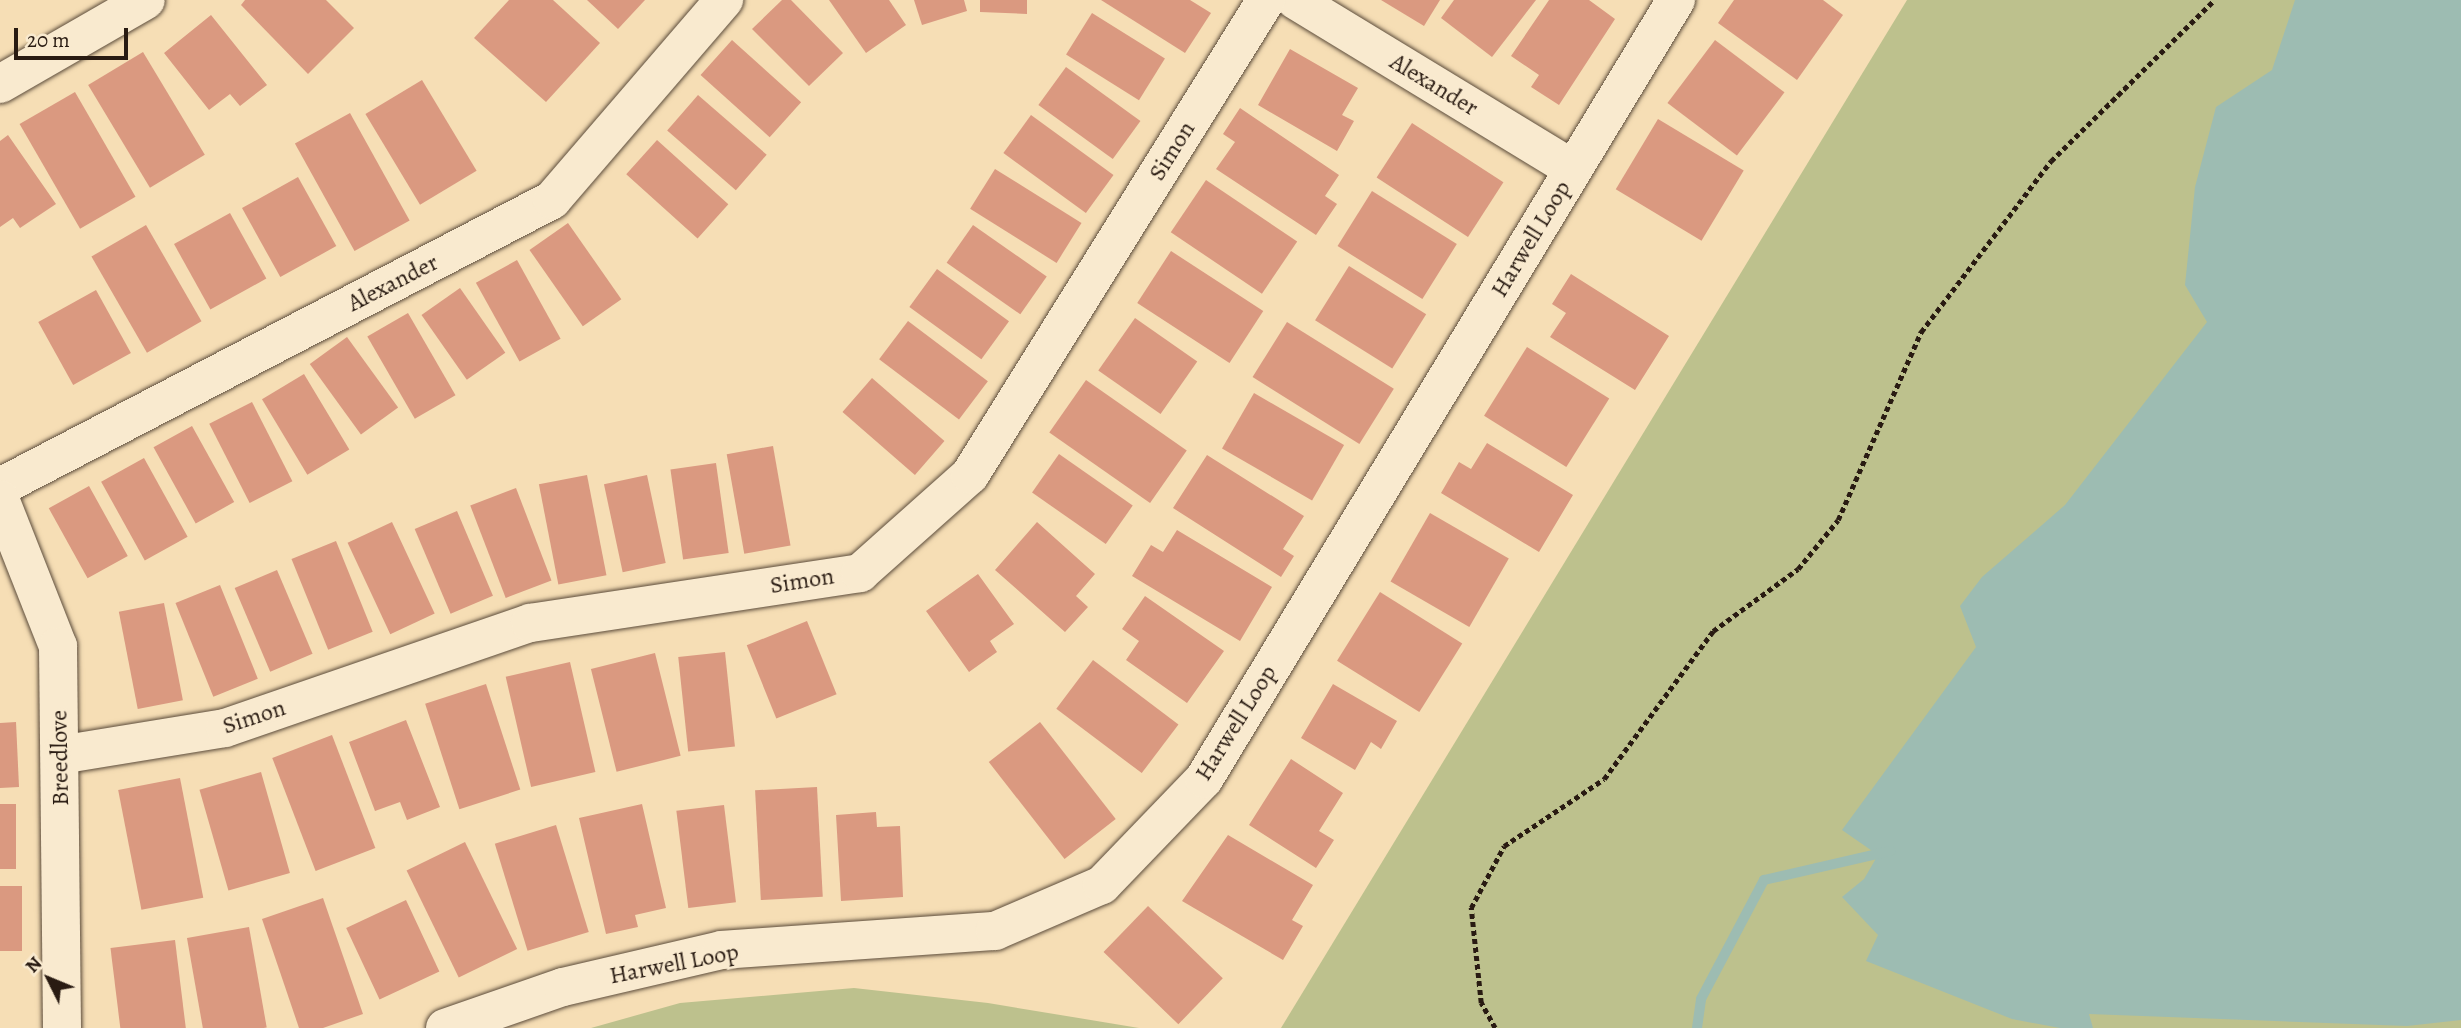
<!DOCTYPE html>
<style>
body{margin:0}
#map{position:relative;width:2461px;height:1028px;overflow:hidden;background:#f6deb5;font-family:Alegreya,serif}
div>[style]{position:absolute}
.green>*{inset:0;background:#bdc18d}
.water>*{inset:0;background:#9dbcb2}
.stream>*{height:10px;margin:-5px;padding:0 5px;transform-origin:5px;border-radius:5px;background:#9dbcb2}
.building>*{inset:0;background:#da9980;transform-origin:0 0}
.path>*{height:4.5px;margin-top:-2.25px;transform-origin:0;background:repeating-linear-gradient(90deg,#291b12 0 5px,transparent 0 8.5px)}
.roads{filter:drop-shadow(0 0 2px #5c4c3b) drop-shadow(0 0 2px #5c4c3b)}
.minor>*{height:38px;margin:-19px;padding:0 19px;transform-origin:19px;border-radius:19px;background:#f9eacf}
span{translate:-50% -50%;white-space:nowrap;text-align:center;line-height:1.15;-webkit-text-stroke:5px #f9eacf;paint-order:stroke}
.street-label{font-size:24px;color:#291b12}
.north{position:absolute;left:14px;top:944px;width:70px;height:70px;-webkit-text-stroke:5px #f9eacf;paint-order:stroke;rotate:313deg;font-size:19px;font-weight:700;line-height:28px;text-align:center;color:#291b12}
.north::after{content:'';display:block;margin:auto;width:24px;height:32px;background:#291b12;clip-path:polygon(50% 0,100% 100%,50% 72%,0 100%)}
.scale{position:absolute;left:14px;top:28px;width:114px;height:32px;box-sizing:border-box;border:4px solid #291b12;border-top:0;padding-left:9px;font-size:21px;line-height:24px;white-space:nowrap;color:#291b12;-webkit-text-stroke:5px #f9eacf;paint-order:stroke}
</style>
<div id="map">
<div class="green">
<div style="clip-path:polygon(1907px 0,2461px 0,2461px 1028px,1281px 1028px)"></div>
<div style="clip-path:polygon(854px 988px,988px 1003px,1139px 1028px,591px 1028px,680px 1003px)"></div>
</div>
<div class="water">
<div style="clip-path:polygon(2295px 0,2461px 0,2461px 1020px,2407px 1026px,2089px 1014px,2093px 1028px,2060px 1028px,2012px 1019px,1866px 961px,1878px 935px,1842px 897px,1864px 879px,1878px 855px,1842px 830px,1976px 647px,1960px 606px,1982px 577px,2065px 505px,2207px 322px,2185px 285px,2195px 187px,2216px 107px,2272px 70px)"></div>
</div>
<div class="stream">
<div style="left:1697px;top:1028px;width:29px;rotate:-82deg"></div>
<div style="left:1701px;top:999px;width:135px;rotate:-62.1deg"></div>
<div style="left:1764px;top:880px;width:130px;rotate:-12.9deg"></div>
</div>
<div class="building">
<div style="clip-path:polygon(245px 0,326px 0,354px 28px,308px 74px,241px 5px)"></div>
<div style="clip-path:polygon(509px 0,553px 0,600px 43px,546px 102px,474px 38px)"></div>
<div style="clip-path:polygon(587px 0,645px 0,618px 29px)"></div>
<div style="clip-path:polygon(782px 0,791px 0,843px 53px,809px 86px,752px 29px)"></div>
<div style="clip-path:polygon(829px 0,889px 0,906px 25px,866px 53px)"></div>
<div style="clip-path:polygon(914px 0,964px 0,967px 11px,922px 25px)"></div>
<div style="clip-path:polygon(980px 0,1027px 0,1027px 14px,980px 12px)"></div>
<div style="clip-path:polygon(1101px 0,1190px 0,1211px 13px,1185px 53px)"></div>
<div style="clip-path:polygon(1381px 0,1440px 0,1424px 26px)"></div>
<div style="clip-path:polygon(1454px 0,1536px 0,1492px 57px,1441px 18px)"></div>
<div style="clip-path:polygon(1549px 0,1589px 0,1615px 19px,1559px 105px,1531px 87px,1539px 75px,1511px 56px)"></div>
<div style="clip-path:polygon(1734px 0,1823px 0,1843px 15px,1797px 80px,1718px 23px)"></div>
<div style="left:1092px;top:13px;width:86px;height:49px;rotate:32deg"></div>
<div style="clip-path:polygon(211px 15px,267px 85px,240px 106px,230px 94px,209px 110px,164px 53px)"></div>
<div style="left:732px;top:40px;width:93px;height:47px;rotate:42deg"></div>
<div style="left:1715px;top:40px;width:87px;height:79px;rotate:37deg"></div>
<div style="clip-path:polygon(1290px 49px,1358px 88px,1342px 115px,1354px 121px,1337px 151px,1258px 105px)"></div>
<div style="left:143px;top:52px;width:120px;height:64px;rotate:59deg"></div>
<div style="left:1066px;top:67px;width:92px;height:47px;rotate:36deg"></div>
<div style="left:422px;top:80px;width:106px;height:66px;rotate:59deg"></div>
<div style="left:75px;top:92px;width:121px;height:64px;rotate:60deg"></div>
<div style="left:698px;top:95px;width:91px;height:47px;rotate:41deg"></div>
<div style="clip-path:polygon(1240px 108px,1339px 175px,1325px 196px,1337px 204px,1316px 235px,1216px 169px,1235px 142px,1223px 134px)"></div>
<div style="left:350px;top:113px;width:123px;height:63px;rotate:61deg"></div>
<div style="left:1031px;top:115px;width:102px;height:47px;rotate:36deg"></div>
<div style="left:1658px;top:119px;width:100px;height:82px;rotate:31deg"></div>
<div style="left:1412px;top:123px;width:109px;height:65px;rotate:33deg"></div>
<div style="clip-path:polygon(8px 135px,56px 204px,20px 228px,13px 218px,0 227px,0 141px)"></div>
<div style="left:657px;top:140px;width:96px;height:46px;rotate:42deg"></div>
<div style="left:995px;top:169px;width:102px;height:47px;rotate:32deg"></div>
<div style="left:298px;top:177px;width:79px;height:64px;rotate:61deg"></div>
<div style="left:1206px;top:180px;width:110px;height:63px;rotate:34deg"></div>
<div style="left:1372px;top:191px;width:100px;height:65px;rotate:32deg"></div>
<div style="left:230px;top:213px;width:75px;height:64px;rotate:61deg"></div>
<div style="left:568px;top:223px;width:93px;height:47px;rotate:55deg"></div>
<div style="left:146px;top:225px;width:111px;height:63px;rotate:60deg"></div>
<div style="left:973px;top:225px;width:90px;height:46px;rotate:35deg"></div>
<div style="left:1171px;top:251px;width:110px;height:62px;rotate:33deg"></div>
<div style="left:517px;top:260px;width:90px;height:47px;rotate:61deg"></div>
<div style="left:1349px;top:266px;width:91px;height:64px;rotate:32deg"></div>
<div style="left:937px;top:269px;width:89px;height:47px;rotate:36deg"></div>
<div style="clip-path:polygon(1571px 274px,1669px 336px,1635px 390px,1550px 337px,1566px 313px,1552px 304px)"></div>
<div style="left:460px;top:288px;width:79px;height:47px;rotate:55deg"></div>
<div style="left:96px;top:290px;width:72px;height:66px;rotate:61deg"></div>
<div style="left:408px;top:313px;width:95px;height:47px;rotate:60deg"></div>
<div style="left:1135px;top:318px;width:76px;height:64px;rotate:35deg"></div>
<div style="left:908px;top:321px;width:100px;height:48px;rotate:37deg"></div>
<div style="left:1287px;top:322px;width:126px;height:65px;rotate:32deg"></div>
<div style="left:347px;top:337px;width:87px;height:46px;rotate:54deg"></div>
<div style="left:1527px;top:347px;width:97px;height:81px;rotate:32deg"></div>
<div style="left:304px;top:374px;width:88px;height:49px;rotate:59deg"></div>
<div style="left:872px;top:378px;width:96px;height:45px;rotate:41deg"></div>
<div style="left:1086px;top:380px;width:123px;height:64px;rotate:35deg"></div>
<div style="left:1254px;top:393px;width:104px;height:64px;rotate:30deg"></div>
<div style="left:252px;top:402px;width:89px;height:48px;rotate:63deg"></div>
<div style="left:192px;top:426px;width:87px;height:44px;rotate:61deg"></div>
<div style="clip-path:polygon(1487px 443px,1573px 495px,1539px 552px,1441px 493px,1459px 462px,1471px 469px)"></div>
<div style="left:773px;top:446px;width:101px;height:47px;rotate:80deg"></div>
<div style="left:1059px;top:454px;width:90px;height:47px;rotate:35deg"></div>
<div style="clip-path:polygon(1207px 455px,1304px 516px,1283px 549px,1294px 556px,1281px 577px,1173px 508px)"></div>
<div style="left:144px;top:458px;width:90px;height:49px;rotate:61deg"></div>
<div style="left:716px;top:463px;width:91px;height:46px;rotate:82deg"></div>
<div style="left:587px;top:475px;width:102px;height:49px;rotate:79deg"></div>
<div style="left:647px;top:475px;width:90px;height:44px;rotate:78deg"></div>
<div style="left:89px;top:486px;width:80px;height:46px;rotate:61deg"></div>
<div style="left:516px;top:488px;width:99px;height:49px;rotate:69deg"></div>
<div style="left:457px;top:511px;width:92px;height:46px;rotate:67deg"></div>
<div style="left:1430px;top:513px;width:91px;height:79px;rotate:30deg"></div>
<div style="left:392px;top:522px;width:101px;height:49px;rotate:65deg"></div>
<div style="clip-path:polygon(1037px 522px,1095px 574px,1076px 596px,1088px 607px,1065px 632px,995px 570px)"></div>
<div style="clip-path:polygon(1177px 530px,1272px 587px,1240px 641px,1132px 576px,1151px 545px,1163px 552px)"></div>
<div style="left:336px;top:541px;width:98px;height:48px;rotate:68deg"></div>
<div style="left:277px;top:570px;width:91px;height:46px;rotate:67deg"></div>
<div style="clip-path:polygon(978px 574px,1014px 624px,990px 641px,997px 652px,969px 672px,926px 611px)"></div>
<div style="left:220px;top:585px;width:101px;height:48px;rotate:68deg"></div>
<div style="left:1380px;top:592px;width:97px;height:81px;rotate:32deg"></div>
<div style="clip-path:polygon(1145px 596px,1224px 651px,1187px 703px,1126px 660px,1139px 641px,1122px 629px)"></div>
<div style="left:164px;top:603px;width:99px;height:46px;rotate:79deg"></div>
<div style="left:807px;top:621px;width:79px;height:65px;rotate:68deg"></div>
<div style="left:725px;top:652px;width:95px;height:47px;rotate:84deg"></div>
<div style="left:655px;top:653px;width:106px;height:66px;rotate:76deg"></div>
<div style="left:1093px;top:660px;width:107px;height:61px;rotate:37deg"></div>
<div style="left:570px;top:662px;width:113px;height:66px;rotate:77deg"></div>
<div style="left:486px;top:684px;width:111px;height:64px;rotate:72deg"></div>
<div style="clip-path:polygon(1333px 684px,1397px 721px,1381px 749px,1371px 742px,1355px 770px,1301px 738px)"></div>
<div style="clip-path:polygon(406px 720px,440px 807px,407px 820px,400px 802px,375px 811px,349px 742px)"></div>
<div style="clip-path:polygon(16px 722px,19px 787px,0 788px,0 723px)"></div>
<div style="left:1040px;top:722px;width:123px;height:65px;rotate:52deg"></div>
<div style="left:332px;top:735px;width:121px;height:64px;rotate:69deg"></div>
<div style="clip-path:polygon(1291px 759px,1343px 793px,1319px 831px,1334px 840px,1316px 868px,1249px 825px)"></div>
<div style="left:261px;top:772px;width:105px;height:64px;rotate:74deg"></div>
<div style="left:180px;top:778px;width:122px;height:63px;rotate:79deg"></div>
<div style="left:817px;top:787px;width:110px;height:62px;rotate:87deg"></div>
<div style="left:16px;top:804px;width:65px;height:16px;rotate:90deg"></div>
<div style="clip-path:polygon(642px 804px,666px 908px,635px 915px,638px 927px,606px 934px,579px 818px)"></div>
<div style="left:724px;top:805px;width:98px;height:48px;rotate:83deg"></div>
<div style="clip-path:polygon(876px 812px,877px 827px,900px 826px,903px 897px,841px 901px,836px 815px)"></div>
<div style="left:556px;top:825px;width:112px;height:64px;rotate:73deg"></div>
<div style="clip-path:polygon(1228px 835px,1313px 885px,1292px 920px,1303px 926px,1283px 960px,1182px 901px)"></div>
<div style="left:465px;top:842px;width:119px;height:65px;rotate:64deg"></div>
<div style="left:0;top:886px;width:22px;height:65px"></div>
<div style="clip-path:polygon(323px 898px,363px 1014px,323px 1028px,299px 1028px,262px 919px)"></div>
<div style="left:406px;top:900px;width:79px;height:66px;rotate:65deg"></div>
<div style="left:1148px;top:906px;width:104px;height:64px;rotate:44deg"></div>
<div style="left:249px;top:927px;width:102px;height:63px;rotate:80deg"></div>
<div style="left:175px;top:940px;width:89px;height:65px;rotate:83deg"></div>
</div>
<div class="path">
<div style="left:1495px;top:1028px;width:29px;rotate:-119deg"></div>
<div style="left:1481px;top:1003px;width:96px;rotate:-96deg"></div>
<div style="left:1471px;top:908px;width:70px;rotate:-62deg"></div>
<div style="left:1504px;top:846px;width:120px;rotate:-33.8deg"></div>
<div style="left:1604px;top:779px;width:184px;rotate:-53.6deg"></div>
<div style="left:1713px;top:631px;width:105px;rotate:-36.1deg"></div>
<div style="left:1798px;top:569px;width:63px;rotate:-50.8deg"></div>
<div style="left:1838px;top:520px;width:206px;rotate:-66.2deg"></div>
<div style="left:1921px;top:332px;width:215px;rotate:-52.8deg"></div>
<div style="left:2051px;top:161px;width:229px;rotate:-44.6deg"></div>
</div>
<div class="roads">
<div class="minor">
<div style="left:1295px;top:0;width:325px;rotate:31.3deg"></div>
<div style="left:0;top:84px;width:168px;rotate:-29.9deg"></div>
<div style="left:0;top:487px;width:622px;rotate:-27.47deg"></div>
<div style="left:552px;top:200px;width:264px;rotate:-49.3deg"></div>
<div style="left:0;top:499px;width:158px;rotate:68.5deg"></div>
<div style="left:58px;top:646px;width:382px;rotate:89.4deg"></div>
<div style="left:60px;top:755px;width:167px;rotate:-9.3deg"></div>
<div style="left:225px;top:728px;width:323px;rotate:-19deg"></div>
<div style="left:530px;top:623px;width:334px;rotate:-8.6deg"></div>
<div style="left:860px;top:573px;width:147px;rotate:-41.7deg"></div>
<div style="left:970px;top:475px;width:560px;rotate:-58.07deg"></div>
<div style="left:445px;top:1028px;width:125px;rotate:-19.2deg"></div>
<div style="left:563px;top:987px;width:163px;rotate:-13.1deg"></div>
<div style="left:722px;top:950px;width:274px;rotate:-4deg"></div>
<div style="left:995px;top:931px;width:116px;rotate:-23.3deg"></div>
<div style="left:1102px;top:885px;width:147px;rotate:-46.1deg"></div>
<div style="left:1204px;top:779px;width:911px;rotate:-58.79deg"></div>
</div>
</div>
<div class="street-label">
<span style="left:1434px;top:85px;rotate:31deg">Alexander</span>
<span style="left:1172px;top:151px;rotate:-58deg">Simon</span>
<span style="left:1531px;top:239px;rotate:-59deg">Harwell Loop</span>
<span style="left:393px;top:283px;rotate:-27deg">Alexander</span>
<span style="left:802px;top:581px;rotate:-9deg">Simon</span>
<span style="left:254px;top:717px;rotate:-18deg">Simon</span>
<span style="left:1236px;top:723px;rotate:-58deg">Harwell Loop</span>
<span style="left:60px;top:758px;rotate:-91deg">Breedlove</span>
<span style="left:674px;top:964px;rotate:-11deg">Harwell Loop</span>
</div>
<div class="north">N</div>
<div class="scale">20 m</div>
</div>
